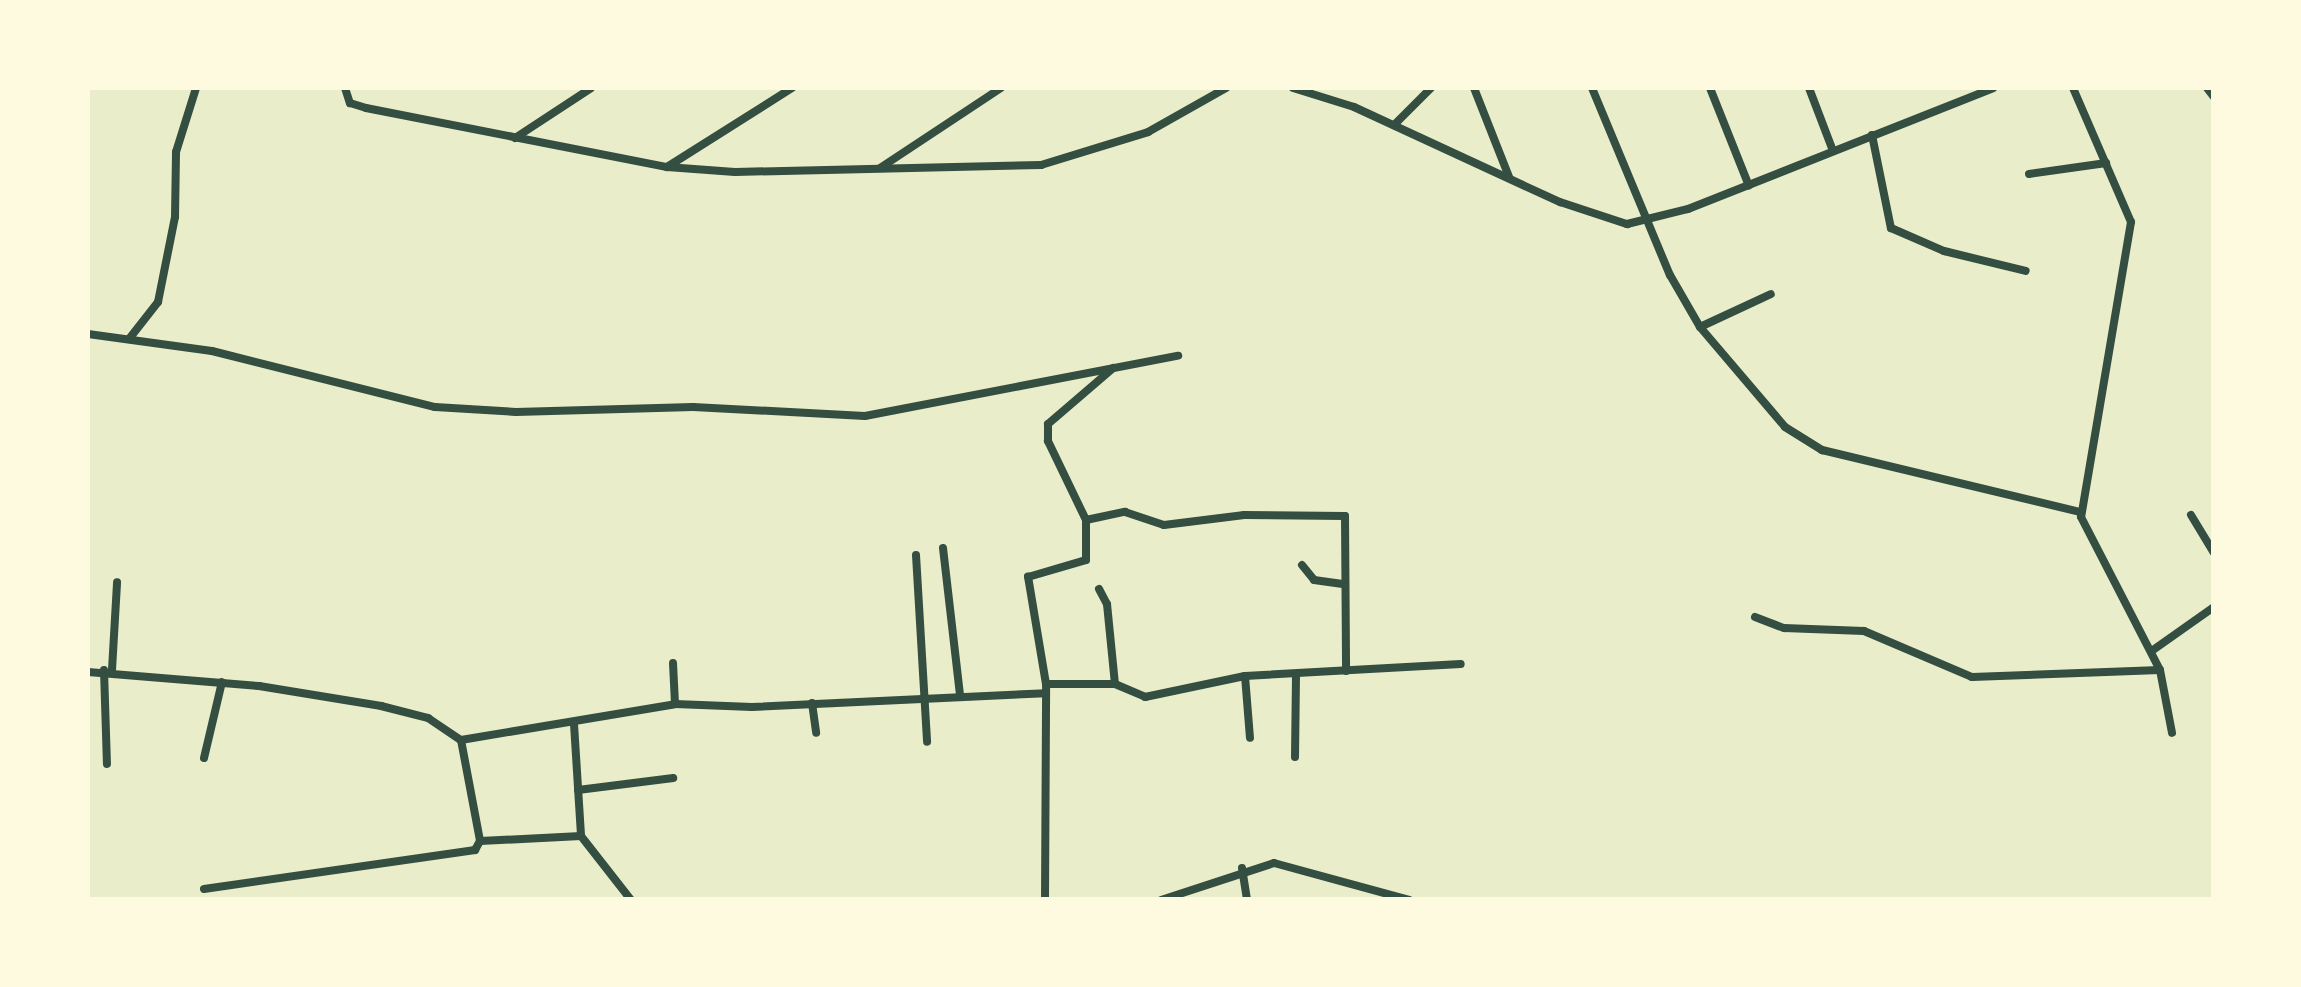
<!DOCTYPE html>
<style>
body{margin:0}
#map{position:relative;width:2301px;height:987px;overflow:hidden;background:#e9edc9;font-family:Overpass,sans-serif}
div>[style]{position:absolute}
.minor>*{height:8px;margin:-4px;padding:0 4px;transform-origin:4px;border-radius:4px;background:#344e41}
span{translate:-50% -50%;white-space:nowrap;text-align:center;line-height:1.15;-webkit-text-stroke:10px #fefae0;paint-order:stroke}
.frame{position:absolute;inset:0;border:90px solid #fefae0;pointer-events:none}
</style>
<div id="map">
<div class="minor">
<div style="left:345px;top:88px;width:16px;rotate:72deg"></div>
<div style="left:350px;top:103px;width:17px;rotate:17deg"></div>
<div style="left:366px;top:108px;width:307px;rotate:11.1deg"></div>
<div style="left:667px;top:167px;width:68px;rotate:4.2deg"></div>
<div style="left:735px;top:172px;width:306px;rotate:-1.3deg"></div>
<div style="left:1041px;top:165px;width:112px;rotate:-17.1deg"></div>
<div style="left:1148px;top:132px;width:90px;rotate:-29.4deg"></div>
<div style="left:1293px;top:88px;width:64px;rotate:17.3deg"></div>
<div style="left:1354px;top:107px;width:227px;rotate:24.8deg"></div>
<div style="left:1560px;top:202px;width:71px;rotate:18.2deg"></div>
<div style="left:1627px;top:224px;width:63px;rotate:-13.8deg"></div>
<div style="left:1688px;top:209px;width:328px;rotate:-21.6deg"></div>
<div style="left:1474px;top:88px;width:96px;rotate:68.5deg"></div>
<div style="left:1592px;top:88px;width:203px;rotate:67.4deg"></div>
<div style="left:1670px;top:275px;width:60px;rotate:60deg"></div>
<div style="left:1700px;top:327px;width:131px;rotate:49.6deg"></div>
<div style="left:1785px;top:427px;width:44px;rotate:31.9deg"></div>
<div style="left:1822px;top:450px;width:266px;rotate:13.5deg"></div>
<div style="left:1710px;top:88px;width:105px;rotate:68.3deg"></div>
<div style="left:1809px;top:88px;width:67px;rotate:69.1deg"></div>
<div style="left:2073px;top:88px;width:146px;rotate:66.6deg"></div>
<div style="left:2131px;top:222px;width:299px;rotate:99.6deg"></div>
<div style="left:2081px;top:517px;width:172px;rotate:62.7deg"></div>
<div style="left:2207px;top:88px;width:11px;rotate:52deg"></div>
<div style="left:1394px;top:125px;width:52px;rotate:-45deg"></div>
<div style="left:1872px;top:135px;width:95px;rotate:78.5deg"></div>
<div style="left:1891px;top:228px;width:58px;rotate:23.5deg"></div>
<div style="left:1944px;top:251px;width:84px;rotate:13.7deg"></div>
<div style="left:515px;top:138px;width:91px;rotate:-33.3deg"></div>
<div style="left:667px;top:167px;width:148px;rotate:-32.3deg"></div>
<div style="left:880px;top:168px;width:145px;rotate:-33.5deg"></div>
<div style="left:2029px;top:174px;width:78px;rotate:-8.1deg"></div>
<div style="left:1700px;top:327px;width:78px;rotate:-24.9deg"></div>
<div style="left:88px;top:334px;width:125px;rotate:7.8deg"></div>
<div style="left:212px;top:351px;width:230px;rotate:14.1deg"></div>
<div style="left:435px;top:407px;width:81px;rotate:3.5deg"></div>
<div style="left:516px;top:412px;width:177px;rotate:-1.6deg"></div>
<div style="left:693px;top:407px;width:172px;rotate:3deg"></div>
<div style="left:865px;top:416px;width:319px;rotate:-10.9deg"></div>
<div style="left:129px;top:339px;width:47px;rotate:-51.9deg"></div>
<div style="left:158px;top:302px;width:87px;rotate:-78.7deg"></div>
<div style="left:175px;top:217px;width:65px;rotate:-89.1deg"></div>
<div style="left:176px;top:152px;width:67px;rotate:-72.6deg"></div>
<div style="left:2191px;top:515px;width:44px;rotate:58.8deg"></div>
<div style="left:1086px;top:520px;width:88px;rotate:-115.7deg"></div>
<div style="left:1048px;top:441px;width:17px;rotate:-90deg"></div>
<div style="left:1048px;top:424px;width:86px;rotate:-40.7deg"></div>
<div style="left:943px;top:548px;width:149px;rotate:83.4deg"></div>
<div style="left:916px;top:555px;width:187px;rotate:86.6deg"></div>
<div style="left:1302px;top:565px;width:19px;rotate:51deg"></div>
<div style="left:1314px;top:580px;width:29px;rotate:8deg"></div>
<div style="left:1099px;top:589px;width:17px;rotate:62deg"></div>
<div style="left:1107px;top:604px;width:80px;rotate:84.3deg"></div>
<div style="left:1755px;top:617px;width:31px;rotate:21deg"></div>
<div style="left:1784px;top:628px;width:80px;rotate:2.1deg"></div>
<div style="left:1864px;top:631px;width:117px;rotate:23.1deg"></div>
<div style="left:1972px;top:677px;width:188px;rotate:-2.1deg"></div>
<div style="left:2160px;top:670px;width:64px;rotate:79.2deg"></div>
<div style="left:2153px;top:650px;width:75px;rotate:-35.2deg"></div>
<div style="left:673px;top:663px;width:41px;rotate:87.2deg"></div>
<div style="left:104px;top:670px;width:94px;rotate:88.2deg"></div>
<div style="left:112px;top:670px;width:88px;rotate:-86.7deg"></div>
<div style="left:88px;top:672px;width:172px;rotate:4.7deg"></div>
<div style="left:259px;top:686px;width:124px;rotate:9.3deg"></div>
<div style="left:381px;top:706px;width:49px;rotate:14.3deg"></div>
<div style="left:428px;top:718px;width:40px;rotate:34deg"></div>
<div style="left:461px;top:740px;width:217px;rotate:-9.5deg"></div>
<div style="left:675px;top:704px;width:77px;rotate:2.2deg"></div>
<div style="left:752px;top:707px;width:294px;rotate:-2.7deg"></div>
<div style="left:1245px;top:676px;width:62px;rotate:85.4deg"></div>
<div style="left:1046px;top:684px;width:69px"></div>
<div style="left:1115px;top:684px;width:33px;rotate:23deg"></div>
<div style="left:1145px;top:697px;width:102px;rotate:-11.9deg"></div>
<div style="left:1245px;top:676px;width:216px;rotate:-3.2deg"></div>
<div style="left:812px;top:703px;width:30px;rotate:82deg"></div>
<div style="left:574px;top:724px;width:112px;rotate:86.4deg"></div>
<div style="left:461px;top:740px;width:103px;rotate:79.3deg"></div>
<div style="left:480px;top:841px;width:101px;rotate:-2.8deg"></div>
<div style="left:581px;top:836px;width:81px;rotate:52deg"></div>
<div style="left:1295px;top:757px;width:83px;rotate:-89.3deg"></div>
<div style="left:204px;top:758px;width:78px;rotate:-76.7deg"></div>
<div style="left:578px;top:790px;width:96px;rotate:-7.2deg"></div>
<div style="left:1242px;top:868px;width:32px;rotate:81deg"></div>
<div style="left:204px;top:889px;width:274px;rotate:-8.2deg"></div>
<div style="left:475px;top:850px;width:10px;rotate:-61deg"></div>
<div style="left:1045px;top:900px;width:216px;rotate:-89.7deg"></div>
<div style="left:1046px;top:684px;width:109px;rotate:-99.5deg"></div>
<div style="left:1028px;top:577px;width:60px;rotate:-16.3deg"></div>
<div style="left:1086px;top:560px;width:40px;rotate:-90deg"></div>
<div style="left:1086px;top:520px;width:40px;rotate:-12deg"></div>
<div style="left:1125px;top:512px;width:41px;rotate:18.4deg"></div>
<div style="left:1164px;top:525px;width:81px;rotate:-7.1deg"></div>
<div style="left:1244px;top:515px;width:101px;rotate:0.6deg"></div>
<div style="left:1345px;top:516px;width:155px;rotate:89.6deg"></div>
<div style="left:1161px;top:900px;width:119px;rotate:-18.1deg"></div>
<div style="left:1274px;top:863px;width:140px;rotate:15.3deg"></div>
</div>
<div class="frame"></div>
</div>
